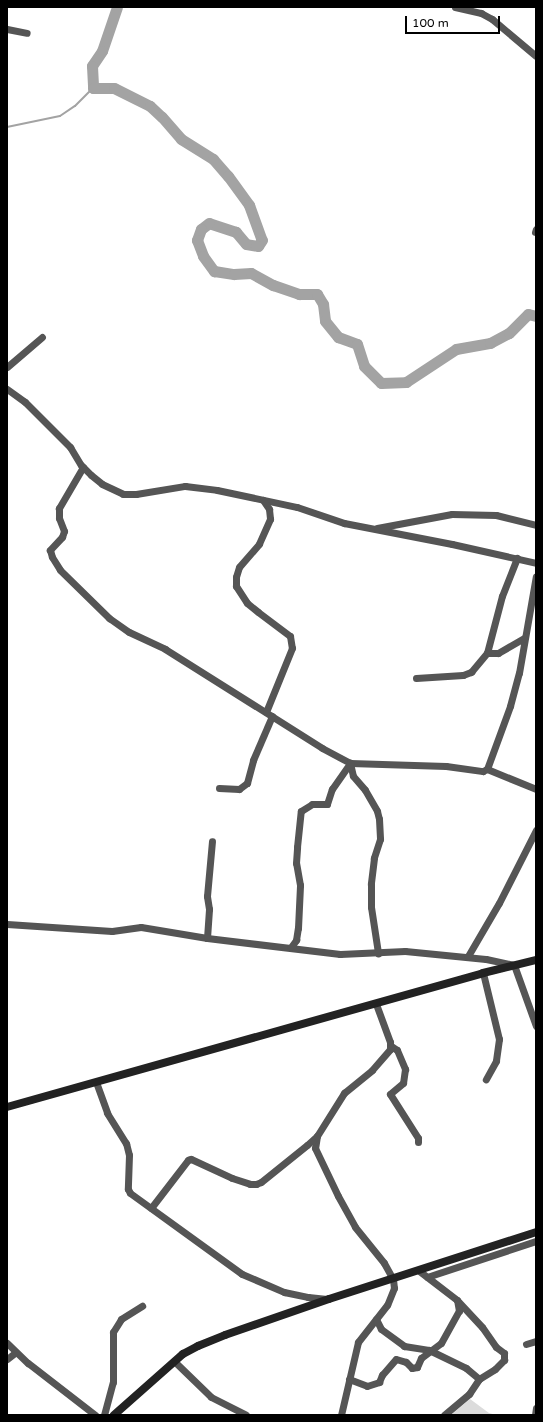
<!DOCTYPE html>
<style>
body{margin:0}
#map{position:relative;width:543px;height:1422px;overflow:hidden;background:#fff;font-family:"Varela Round",sans-serif}
div>[style]{position:absolute}
.green>*{inset:0;background:#dcdcdc}
.stream>*{height:2px;margin:-1px;padding:0 1px;transform-origin:1px;border-radius:1px;background:#a3a3a3}
.river>*{height:11px;margin:-5.5px;padding:0 5.5px;transform-origin:5.5px;border-radius:5.5px;background:#a3a3a3}
.street>*{height:7px;margin:-3.5px;padding:0 3.5px;transform-origin:3.5px;border-radius:3.5px;background:#555}
.secondary>*{height:8px;margin:-4px;padding:0 4px;transform-origin:4px;border-radius:4px;background:#222}
span{translate:-50% -50%;white-space:nowrap;text-align:center;line-height:1.15;-webkit-text-stroke:3.5px #fff;paint-order:stroke}
.frame{position:absolute;inset:0;border:8px solid #000;pointer-events:none}
.scale{position:absolute;left:405px;top:16px;width:95px;height:18px;box-sizing:border-box;border:2px solid #000;border-top:0;padding-left:5px;font-size:12px;line-height:14px;white-space:nowrap;color:#000;-webkit-text-stroke:3px #fff;paint-order:stroke}
</style>
<div id="map">
<div class="green">
<div style="clip-path:polygon(470px 1399px,489px 1413px,496px 1415px,451px 1415px)"></div>
</div>
<div class="stream">
<div style="left:7px;top:127px;width:54px;rotate:-11.7deg"></div>
<div style="left:60px;top:116px;width:18px;rotate:-34deg"></div>
<div style="left:75px;top:106px;width:25px;rotate:-45deg"></div>
</div>
<div class="river">
<div style="left:117px;top:7px;width:46px;rotate:108.8deg"></div>
<div style="left:102px;top:51px;width:18px;rotate:124deg"></div>
<div style="left:92px;top:66px;width:22px;rotate:87deg"></div>
<div style="left:93px;top:88px;width:21px"></div>
<div style="left:114px;top:88px;width:40px;rotate:26.6deg"></div>
<div style="left:150px;top:106px;width:16px;rotate:43deg"></div>
<div style="left:162px;top:117px;width:29px;rotate:49deg"></div>
<div style="left:181px;top:139px;width:38px;rotate:32deg"></div>
<div style="left:213px;top:159px;width:23px;rotate:49deg"></div>
<div style="left:228px;top:176px;width:36px;rotate:54deg"></div>
<div style="left:249px;top:205px;width:37px;rotate:70deg"></div>
<div style="left:262px;top:240px;width:7px;rotate:124deg"></div>
<div style="left:258px;top:246px;width:12px;rotate:-171deg"></div>
<div style="left:246px;top:244px;width:16px;rotate:-130deg"></div>
<div style="left:236px;top:232px;width:28px;rotate:-162deg"></div>
<div style="left:209px;top:223px;width:10px;rotate:143deg"></div>
<div style="left:201px;top:229px;width:12px;rotate:110deg"></div>
<div style="left:197px;top:240px;width:17px;rotate:69deg"></div>
<div style="left:203px;top:256px;width:19px;rotate:54deg"></div>
<div style="left:214px;top:271px;width:20px;rotate:9deg"></div>
<div style="left:234px;top:274px;width:17px;rotate:-3deg"></div>
<div style="left:251px;top:273px;width:25px;rotate:29deg"></div>
<div style="left:273px;top:285px;width:28px;rotate:19deg"></div>
<div style="left:299px;top:294px;width:18px"></div>
<div style="left:317px;top:294px;width:12px;rotate:59deg"></div>
<div style="left:323px;top:304px;width:17px;rotate:83deg"></div>
<div style="left:325px;top:321px;width:21px;rotate:51deg"></div>
<div style="left:338px;top:337px;width:20px;rotate:20deg"></div>
<div style="left:357px;top:344px;width:23px;rotate:72deg"></div>
<div style="left:364px;top:366px;width:24px;rotate:45deg"></div>
<div style="left:381px;top:383px;width:25px;rotate:-2deg"></div>
<div style="left:406px;top:382px;width:60px;rotate:-33.4deg"></div>
<div style="left:456px;top:349px;width:35px;rotate:-10deg"></div>
<div style="left:490px;top:343px;width:21px;rotate:-28deg"></div>
<div style="left:509px;top:333px;width:27px;rotate:-45deg"></div>
<div style="left:528px;top:314px;width:8px;rotate:14deg"></div>
</div>
<div class="street">
<div style="left:455px;top:7px;width:27px;rotate:13deg"></div>
<div style="left:481px;top:13px;width:13px;rotate:29deg"></div>
<div style="left:492px;top:19px;width:57px;rotate:40.1deg"></div>
<div style="left:7px;top:29px;width:20px;rotate:11deg"></div>
<div style="left:535px;top:232px;width:3px;rotate:-72deg"></div>
<div style="left:7px;top:367px;width:46px;rotate:-40.6deg"></div>
<div style="left:7px;top:389px;width:22px;rotate:36deg"></div>
<div style="left:25px;top:402px;width:64px;rotate:45deg"></div>
<div style="left:70px;top:447px;width:21px;rotate:59deg"></div>
<div style="left:81px;top:465px;width:14px;rotate:45deg"></div>
<div style="left:91px;top:475px;width:14px;rotate:39deg"></div>
<div style="left:102px;top:484px;width:23px;rotate:25deg"></div>
<div style="left:123px;top:494px;width:13px"></div>
<div style="left:136px;top:494px;width:50px;rotate:-9.3deg"></div>
<div style="left:185px;top:486px;width:32px;rotate:7deg"></div>
<div style="left:217px;top:490px;width:82px;rotate:12deg"></div>
<div style="left:297px;top:507px;width:50px;rotate:18.8deg"></div>
<div style="left:344px;top:523px;width:110px;rotate:11deg"></div>
<div style="left:452px;top:544px;width:86px;rotate:12.7deg"></div>
<div style="left:83px;top:467px;width:48px;rotate:120.3deg"></div>
<div style="left:59px;top:508px;width:10px;rotate:90deg"></div>
<div style="left:59px;top:518px;width:14px;rotate:69deg"></div>
<div style="left:64px;top:531px;width:6px;rotate:108deg"></div>
<div style="left:62px;top:537px;width:18px;rotate:133deg"></div>
<div style="left:50px;top:550px;width:7px;rotate:74deg"></div>
<div style="left:52px;top:557px;width:15px;rotate:58deg"></div>
<div style="left:60px;top:570px;width:69px;rotate:44.4deg"></div>
<div style="left:109px;top:618px;width:24px;rotate:35deg"></div>
<div style="left:129px;top:632px;width:40px;rotate:25deg"></div>
<div style="left:165px;top:649px;width:186px;rotate:32.2deg"></div>
<div style="left:322px;top:748px;width:32px;rotate:28deg"></div>
<div style="left:350px;top:763px;width:96px;rotate:1.8deg"></div>
<div style="left:446px;top:766px;width:37px;rotate:8deg"></div>
<div style="left:483px;top:771px;width:4px;rotate:-27deg"></div>
<div style="left:487px;top:769px;width:67px;rotate:-69.9deg"></div>
<div style="left:510px;top:706px;width:34px;rotate:-75deg"></div>
<div style="left:519px;top:673px;width:98px;rotate:-80.1deg"></div>
<div style="left:263px;top:500px;width:11px;rotate:56deg"></div>
<div style="left:269px;top:509px;width:10px;rotate:84deg"></div>
<div style="left:270px;top:519px;width:27px;rotate:114deg"></div>
<div style="left:259px;top:544px;width:30px;rotate:131deg"></div>
<div style="left:239px;top:567px;width:10px;rotate:107deg"></div>
<div style="left:236px;top:577px;width:9px;rotate:90deg"></div>
<div style="left:236px;top:586px;width:20px;rotate:57deg"></div>
<div style="left:247px;top:603px;width:14px;rotate:39deg"></div>
<div style="left:258px;top:612px;width:40px;rotate:37deg"></div>
<div style="left:290px;top:636px;width:12px;rotate:81deg"></div>
<div style="left:292px;top:648px;width:69px;rotate:112.1deg"></div>
<div style="left:377px;top:528px;width:76px;rotate:-10.6deg"></div>
<div style="left:452px;top:514px;width:44px;rotate:1.3deg"></div>
<div style="left:496px;top:515px;width:41px;rotate:14deg"></div>
<div style="left:487px;top:653px;width:59px;rotate:-75.3deg"></div>
<div style="left:502px;top:596px;width:41px;rotate:-68.5deg"></div>
<div style="left:416px;top:678px;width:47px;rotate:-3.7deg"></div>
<div style="left:463px;top:675px;width:9px;rotate:-21deg"></div>
<div style="left:471px;top:672px;width:25px;rotate:-50deg"></div>
<div style="left:487px;top:653px;width:11px"></div>
<div style="left:498px;top:653px;width:30px;rotate:-30deg"></div>
<div style="left:350px;top:763px;width:13px;rotate:77deg"></div>
<div style="left:353px;top:776px;width:18px;rotate:49deg"></div>
<div style="left:365px;top:790px;width:24px;rotate:60deg"></div>
<div style="left:377px;top:811px;width:8px;rotate:76deg"></div>
<div style="left:379px;top:819px;width:20px;rotate:87deg"></div>
<div style="left:380px;top:839px;width:20px;rotate:108deg"></div>
<div style="left:374px;top:858px;width:26px;rotate:97deg"></div>
<div style="left:371px;top:884px;width:23px;rotate:90deg"></div>
<div style="left:371px;top:907px;width:47px;rotate:81.3deg"></div>
<div style="left:487px;top:769px;width:53px;rotate:22.2deg"></div>
<div style="left:219px;top:788px;width:20px;rotate:3deg"></div>
<div style="left:239px;top:789px;width:10px;rotate:-37deg"></div>
<div style="left:247px;top:783px;width:24px;rotate:-75deg"></div>
<div style="left:253px;top:760px;width:48px;rotate:-66.6deg"></div>
<div style="left:7px;top:924px;width:105px;rotate:3.8deg"></div>
<div style="left:112px;top:931px;width:29px;rotate:-8deg"></div>
<div style="left:141px;top:927px;width:67px;rotate:9.5deg"></div>
<div style="left:207px;top:938px;width:134px;rotate:6.9deg"></div>
<div style="left:340px;top:954px;width:65px;rotate:-2.6deg"></div>
<div style="left:405px;top:951px;width:81px;rotate:5.6deg"></div>
<div style="left:486px;top:959px;width:29px;rotate:12deg"></div>
<div style="left:514px;top:965px;width:65px;rotate:70.2deg"></div>
<div style="left:207px;top:938px;width:29px;rotate:-86deg"></div>
<div style="left:209px;top:909px;width:13px;rotate:-99deg"></div>
<div style="left:207px;top:896px;width:55px;rotate:-84.8deg"></div>
<div style="left:291px;top:947px;width:9px;rotate:-54deg"></div>
<div style="left:296px;top:940px;width:12px;rotate:-81deg"></div>
<div style="left:298px;top:928px;width:43px;rotate:-87.3deg"></div>
<div style="left:300px;top:885px;width:22px;rotate:-100deg"></div>
<div style="left:296px;top:863px;width:16px;rotate:-86deg"></div>
<div style="left:297px;top:847px;width:36px;rotate:-84deg"></div>
<div style="left:301px;top:811px;width:13px;rotate:-32deg"></div>
<div style="left:312px;top:804px;width:15px"></div>
<div style="left:327px;top:804px;width:16px;rotate:-72deg"></div>
<div style="left:332px;top:789px;width:32px;rotate:-55deg"></div>
<div style="left:468px;top:956px;width:61px;rotate:-59.7deg"></div>
<div style="left:499px;top:903px;width:82px;rotate:-63.1deg"></div>
<div style="left:483px;top:973px;width:68px;rotate:76.4deg"></div>
<div style="left:499px;top:1039px;width:22px;rotate:98deg"></div>
<div style="left:496px;top:1061px;width:21px;rotate:119deg"></div>
<div style="left:391px;top:1046px;width:7px;rotate:34deg"></div>
<div style="left:397px;top:1050px;width:21px;rotate:67deg"></div>
<div style="left:405px;top:1069px;width:14px;rotate:98deg"></div>
<div style="left:403px;top:1083px;width:17px;rotate:140deg"></div>
<div style="left:390px;top:1094px;width:52px;rotate:57.5deg"></div>
<div style="left:418px;top:1138px;width:4px;rotate:90deg"></div>
<div style="left:96px;top:1082px;width:33px;rotate:70deg"></div>
<div style="left:107px;top:1113px;width:36px;rotate:58deg"></div>
<div style="left:126px;top:1143px;width:12px;rotate:76deg"></div>
<div style="left:129px;top:1155px;width:34px;rotate:92deg"></div>
<div style="left:128px;top:1189px;width:4px;rotate:63deg"></div>
<div style="left:130px;top:1193px;width:138px;rotate:35.9deg"></div>
<div style="left:242px;top:1274px;width:46px;rotate:23.2deg"></div>
<div style="left:284px;top:1292px;width:25px;rotate:12deg"></div>
<div style="left:308px;top:1297px;width:19px;rotate:6deg"></div>
<div style="left:317px;top:1136px;width:12px;rotate:99deg"></div>
<div style="left:315px;top:1148px;width:53px;rotate:64.4deg"></div>
<div style="left:338px;top:1196px;width:35px;rotate:61deg"></div>
<div style="left:355px;top:1227px;width:46px;rotate:51.1deg"></div>
<div style="left:384px;top:1263px;width:18px;rotate:61deg"></div>
<div style="left:393px;top:1279px;width:9px;rotate:84deg"></div>
<div style="left:394px;top:1288px;width:18px;rotate:112deg"></div>
<div style="left:387px;top:1305px;width:47px;rotate:128.1deg"></div>
<div style="left:358px;top:1342px;width:75px;rotate:103.1deg"></div>
<div style="left:151px;top:1208px;width:61px;rotate:-52.4deg"></div>
<div style="left:188px;top:1160px;width:3px;rotate:-18deg"></div>
<div style="left:191px;top:1159px;width:45px;rotate:24.9deg"></div>
<div style="left:232px;top:1178px;width:19px;rotate:18deg"></div>
<div style="left:250px;top:1184px;width:6px"></div>
<div style="left:256px;top:1184px;width:5px;rotate:-22deg"></div>
<div style="left:261px;top:1182px;width:59px;rotate:-38.8deg"></div>
<div style="left:307px;top:1145px;width:13px;rotate:-42deg"></div>
<div style="left:317px;top:1136px;width:51px;rotate:-57.9deg"></div>
<div style="left:344px;top:1093px;width:36px;rotate:-39deg"></div>
<div style="left:372px;top:1070px;width:28px;rotate:-49deg"></div>
<div style="left:390px;top:1049px;width:7px;rotate:-90deg"></div>
<div style="left:390px;top:1042px;width:40px;rotate:-110.2deg"></div>
<div style="left:427px;top:1277px;width:115px;rotate:-18.3deg"></div>
<div style="left:376px;top:1319px;width:11px;rotate:63deg"></div>
<div style="left:381px;top:1329px;width:29px;rotate:36deg"></div>
<div style="left:404px;top:1346px;width:25px;rotate:9deg"></div>
<div style="left:429px;top:1350px;width:41px;rotate:25.9deg"></div>
<div style="left:466px;top:1368px;width:17px;rotate:40deg"></div>
<div style="left:479px;top:1379px;width:19px;rotate:-32deg"></div>
<div style="left:495px;top:1369px;width:13px;rotate:-45deg"></div>
<div style="left:504px;top:1360px;width:7px;rotate:-90deg"></div>
<div style="left:504px;top:1353px;width:10px;rotate:-143deg"></div>
<div style="left:496px;top:1347px;width:24px;rotate:-125deg"></div>
<div style="left:482px;top:1327px;width:37px;rotate:-133deg"></div>
<div style="left:457px;top:1300px;width:49px;rotate:-142.4deg"></div>
<div style="left:7px;top:1343px;width:29px;rotate:44deg"></div>
<div style="left:28px;top:1363px;width:85px;rotate:37.8deg"></div>
<div style="left:526px;top:1344px;width:10px;rotate:-17deg"></div>
<div style="left:7px;top:1359px;width:11px;rotate:-38deg"></div>
<div style="left:175px;top:1362px;width:50px;rotate:44.2deg"></div>
<div style="left:211px;top:1397px;width:39px;rotate:27deg"></div>
<div style="left:349px;top:1379px;width:19px;rotate:21deg"></div>
<div style="left:367px;top:1386px;width:13px;rotate:-18deg"></div>
<div style="left:379px;top:1382px;width:8px;rotate:-67deg"></div>
<div style="left:382px;top:1375px;width:21px;rotate:-49deg"></div>
<div style="left:396px;top:1359px;width:10px;rotate:17deg"></div>
<div style="left:406px;top:1362px;width:8px;rotate:45deg"></div>
<div style="left:412px;top:1368px;width:5px;rotate:-11deg"></div>
<div style="left:417px;top:1367px;width:10px;rotate:-66deg"></div>
<div style="left:421px;top:1358px;width:25px;rotate:-37deg"></div>
<div style="left:441px;top:1343px;width:37px;rotate:-61deg"></div>
<div style="left:459px;top:1311px;width:11px;rotate:-100deg"></div>
<div style="left:104px;top:1415px;width:34px;rotate:-75deg"></div>
<div style="left:113px;top:1382px;width:50px;rotate:-90deg"></div>
<div style="left:113px;top:1332px;width:15px;rotate:-58deg"></div>
<div style="left:121px;top:1319px;width:25px;rotate:-32deg"></div>
<div style="left:444px;top:1415px;width:33px;rotate:-40deg"></div>
<div style="left:469px;top:1394px;width:18px;rotate:-56deg"></div>
<div style="left:535px;top:1415px;width:7px;rotate:-82deg"></div>
</div>
<div class="secondary">
<div style="left:7px;top:1107px;width:495px;rotate:-15.7deg"></div>
<div style="left:483px;top:973px;width:55px;rotate:-13.8deg"></div>
<div style="left:114px;top:1415px;width:92px;rotate:-41.5deg"></div>
<div style="left:183px;top:1354px;width:17px;rotate:-28deg"></div>
<div style="left:198px;top:1346px;width:29px;rotate:-22deg"></div>
<div style="left:225px;top:1335px;width:110px;rotate:-19.1deg"></div>
<div style="left:329px;top:1299px;width:218px;rotate:-17.9deg"></div>
</div>
<div class="frame"></div>
<div class="scale">100 m</div>
</div>
